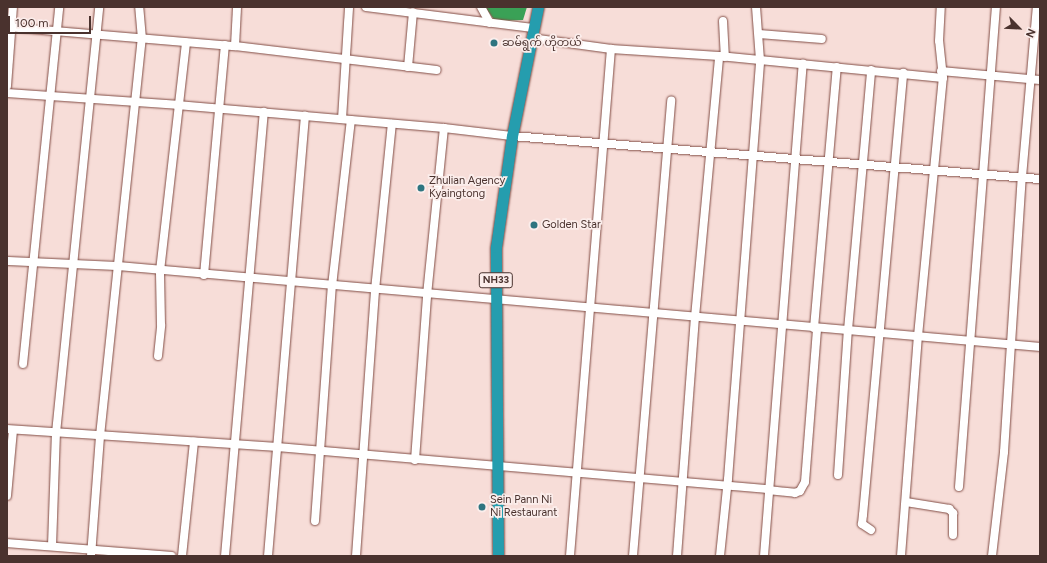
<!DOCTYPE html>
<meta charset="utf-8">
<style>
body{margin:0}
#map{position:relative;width:1047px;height:563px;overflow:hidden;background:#f7ddd8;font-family:Figtree,"Noto Sans Myanmar",sans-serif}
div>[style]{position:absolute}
.water>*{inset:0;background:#3aa156}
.roads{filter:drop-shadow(0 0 1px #824d45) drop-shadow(0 0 1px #824d45)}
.minor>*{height:8px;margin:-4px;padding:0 4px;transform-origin:4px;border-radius:4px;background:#fff}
.highway>*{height:11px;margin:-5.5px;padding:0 5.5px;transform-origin:5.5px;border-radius:5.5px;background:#259dae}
.dots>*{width:11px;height:11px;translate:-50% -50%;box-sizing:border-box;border:2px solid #fbedeb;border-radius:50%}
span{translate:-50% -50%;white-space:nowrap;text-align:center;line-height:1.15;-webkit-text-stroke:3.5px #fbedeb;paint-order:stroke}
.shield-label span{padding:1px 3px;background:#fbedeb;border:1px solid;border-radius:3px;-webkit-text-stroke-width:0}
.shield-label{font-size:10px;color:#4a322e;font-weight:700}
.poi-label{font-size:11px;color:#4a322e}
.left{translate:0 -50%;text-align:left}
.frame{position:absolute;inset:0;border:8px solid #4a322e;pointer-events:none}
.north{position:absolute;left:999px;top:8px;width:40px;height:40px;-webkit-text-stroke:3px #fbedeb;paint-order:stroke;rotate:114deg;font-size:11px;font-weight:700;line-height:16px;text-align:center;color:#4a322e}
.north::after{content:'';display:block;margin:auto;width:14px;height:18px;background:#4a322e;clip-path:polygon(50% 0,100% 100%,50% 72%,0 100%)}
.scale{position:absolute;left:8px;top:16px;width:83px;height:18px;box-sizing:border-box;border:2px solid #4a322e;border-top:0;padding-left:5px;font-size:12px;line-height:14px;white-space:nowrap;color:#4a322e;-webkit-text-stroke:3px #fbedeb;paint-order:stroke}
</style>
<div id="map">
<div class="water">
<div style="clip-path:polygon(485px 7px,527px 7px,523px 20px,495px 21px)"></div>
</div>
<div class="roads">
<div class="minor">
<div style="left:366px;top:7px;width:168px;rotate:7.2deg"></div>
<div style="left:481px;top:7px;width:18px;rotate:61deg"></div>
<div style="left:723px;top:21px;width:36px;rotate:87deg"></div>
<div style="left:7px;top:27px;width:229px;rotate:4.8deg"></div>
<div style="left:235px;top:46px;width:203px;rotate:6.8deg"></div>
<div style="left:759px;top:34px;width:63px;rotate:4.5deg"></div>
<div style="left:531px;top:38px;width:81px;rotate:7.8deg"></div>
<div style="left:611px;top:49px;width:108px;rotate:3.7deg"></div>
<div style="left:719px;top:56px;width:225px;rotate:5.6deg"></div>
<div style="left:235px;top:46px;width:39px;rotate:-87deg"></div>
<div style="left:408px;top:67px;width:55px;rotate:-84.8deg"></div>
<div style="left:941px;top:71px;width:99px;rotate:5.2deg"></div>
<div style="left:7px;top:86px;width:79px;rotate:-85.7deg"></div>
<div style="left:7px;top:93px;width:170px;rotate:4deg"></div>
<div style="left:177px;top:105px;width:268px;rotate:4.9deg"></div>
<div style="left:444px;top:128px;width:68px;rotate:6.7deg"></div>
<div style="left:512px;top:136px;width:530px;rotate:4.66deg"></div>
<div style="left:342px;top:119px;width:112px;rotate:-86.4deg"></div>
<div style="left:7px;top:261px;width:111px;rotate:2.6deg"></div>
<div style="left:118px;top:266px;width:926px;rotate:5.02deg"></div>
<div style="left:204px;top:275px;width:231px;rotate:-84.8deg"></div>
<div style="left:814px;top:328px;width:262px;rotate:-85deg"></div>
<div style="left:158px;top:356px;width:31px;rotate:-84deg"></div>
<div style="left:161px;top:325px;width:54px;rotate:-91.1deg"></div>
<div style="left:160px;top:271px;width:230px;rotate:-83.5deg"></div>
<div style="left:23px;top:364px;width:359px;rotate:-84.2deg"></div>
<div style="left:7px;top:429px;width:271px;rotate:3.8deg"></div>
<div style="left:277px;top:447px;width:493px;rotate:4.9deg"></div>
<div style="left:415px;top:460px;width:165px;rotate:-85.8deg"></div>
<div style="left:427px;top:295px;width:168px;rotate:-84.2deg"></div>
<div style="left:838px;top:475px;width:145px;rotate:-86.1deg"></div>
<div style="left:848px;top:330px;width:261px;rotate:-84.9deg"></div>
<div style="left:959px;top:487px;width:481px;rotate:-85.6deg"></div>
<div style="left:768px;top:490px;width:27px;rotate:6deg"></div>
<div style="left:795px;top:493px;width:5px;rotate:-22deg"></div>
<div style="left:800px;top:491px;width:10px;rotate:-61deg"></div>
<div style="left:805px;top:482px;width:154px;rotate:-85.5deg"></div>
<div style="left:7px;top:496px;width:66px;rotate:-84.8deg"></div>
<div style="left:906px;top:502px;width:44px;rotate:9.2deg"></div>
<div style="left:949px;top:509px;width:6px;rotate:45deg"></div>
<div style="left:953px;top:513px;width:22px;rotate:90deg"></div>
<div style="left:315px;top:521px;width:236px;rotate:-85.9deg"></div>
<div style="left:332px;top:286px;width:167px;rotate:-83.5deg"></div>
<div style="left:871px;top:530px;width:11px;rotate:-146deg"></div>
<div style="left:862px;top:524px;width:9px;rotate:-84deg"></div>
<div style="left:863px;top:515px;width:444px;rotate:-84.8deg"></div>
<div style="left:7px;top:543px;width:165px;rotate:4.5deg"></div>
<div style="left:52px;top:546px;width:113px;rotate:-88deg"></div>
<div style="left:56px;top:433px;width:428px;rotate:-84.2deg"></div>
<div style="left:91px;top:556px;width:120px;rotate:-85.7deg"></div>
<div style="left:100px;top:436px;width:399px;rotate:-84deg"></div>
<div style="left:142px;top:39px;width:32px;rotate:-95deg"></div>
<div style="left:182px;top:556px;width:115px;rotate:-84deg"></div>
<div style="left:225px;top:556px;width:446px;rotate:-85deg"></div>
<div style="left:268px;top:556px;width:442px;rotate:-85.2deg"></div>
<div style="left:356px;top:556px;width:267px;rotate:-85.9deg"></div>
<div style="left:375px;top:290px;width:167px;rotate:-84.2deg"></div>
<div style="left:570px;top:556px;width:509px;rotate:-85.38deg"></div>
<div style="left:633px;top:556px;width:457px;rotate:-85.2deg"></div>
<div style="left:677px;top:556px;width:240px;rotate:-85.7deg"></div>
<div style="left:695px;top:317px;width:262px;rotate:-84.7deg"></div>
<div style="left:720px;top:556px;width:77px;rotate:-84.1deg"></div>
<div style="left:728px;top:479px;width:420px;rotate:-85.6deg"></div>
<div style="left:760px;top:60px;width:53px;rotate:-94.3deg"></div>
<div style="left:764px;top:556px;width:494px;rotate:-85.5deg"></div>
<div style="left:901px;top:556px;width:221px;rotate:-85.6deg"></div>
<div style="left:918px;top:336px;width:259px;rotate:-84.5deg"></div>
<div style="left:943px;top:78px;width:37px;rotate:-96deg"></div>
<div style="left:939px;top:41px;width:34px;rotate:-87deg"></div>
<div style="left:992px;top:556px;width:105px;rotate:-83.4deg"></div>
<div style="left:1004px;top:452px;width:276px;rotate:-86.3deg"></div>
<div style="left:1022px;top:177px;width:171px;rotate:-85deg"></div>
</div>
<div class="highway">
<div style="left:498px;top:556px;width:309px;rotate:-90.4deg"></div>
<div style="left:496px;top:247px;width:112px;rotate:-81.8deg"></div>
<div style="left:512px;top:136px;width:132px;rotate:-78.6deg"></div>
</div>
</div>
<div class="dots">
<div style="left:494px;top:43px;background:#2e7580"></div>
<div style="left:421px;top:188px;background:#2e7580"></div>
<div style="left:534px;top:225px;background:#2e7580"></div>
<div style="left:482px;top:507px;background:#2e7580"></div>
</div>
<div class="shield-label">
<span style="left:496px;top:280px">NH33</span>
</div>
<div class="poi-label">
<span class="left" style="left:502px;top:43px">ဆမ်ရွက် ဟိုတယ်</span>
<span class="left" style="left:429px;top:188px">Zhulian Agency<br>Kyaingtong</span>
<span class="left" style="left:542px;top:225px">Golden Star</span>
<span class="left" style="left:490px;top:507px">Sein Pann Ni<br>Ni Restaurant</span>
</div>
<div class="frame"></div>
<div class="north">N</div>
<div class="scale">100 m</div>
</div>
